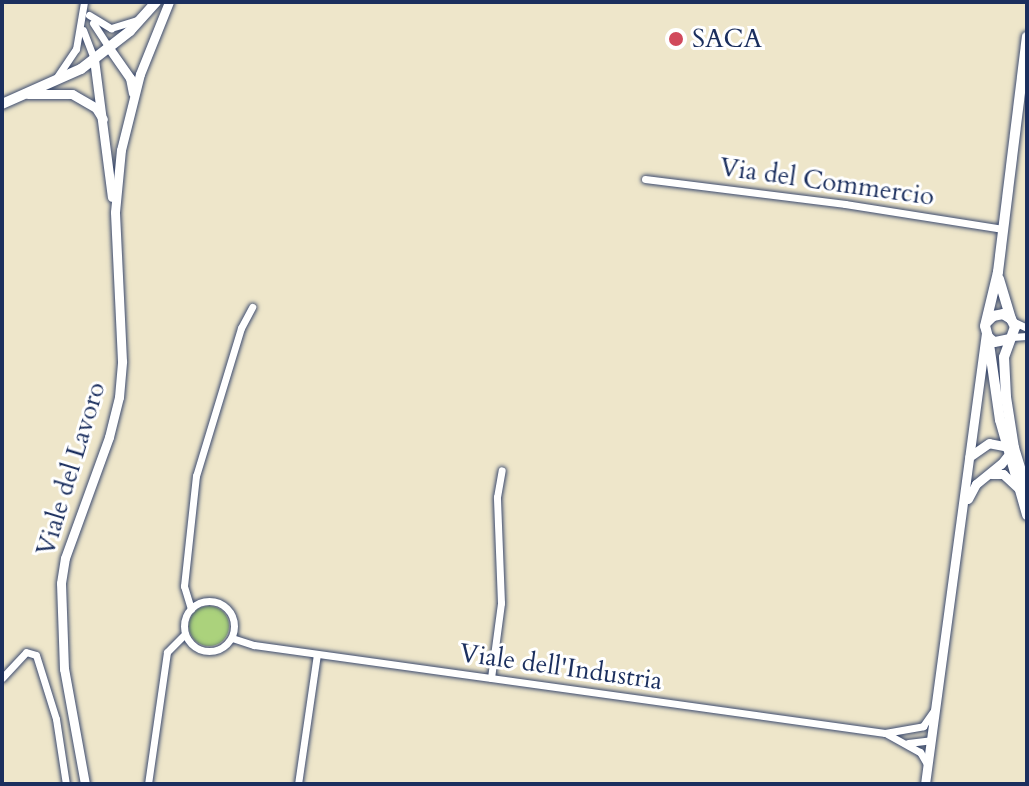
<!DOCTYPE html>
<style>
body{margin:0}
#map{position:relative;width:1029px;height:786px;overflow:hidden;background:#eee6ca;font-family:Cardo,serif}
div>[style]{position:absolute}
.green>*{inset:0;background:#abd27c}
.round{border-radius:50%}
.roads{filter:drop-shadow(0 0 2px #3b4a6e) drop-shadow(0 0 2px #3b4a6e)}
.minor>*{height:7px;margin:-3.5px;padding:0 3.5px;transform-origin:3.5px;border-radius:3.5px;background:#fff}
.minor>.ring{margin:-3.5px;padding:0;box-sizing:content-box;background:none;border:7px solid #fff;border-radius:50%}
.tertiary>*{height:9px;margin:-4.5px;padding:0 4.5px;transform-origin:4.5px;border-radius:4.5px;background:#fff}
.secondary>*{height:10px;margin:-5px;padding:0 5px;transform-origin:5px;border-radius:5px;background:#fff}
.dots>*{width:22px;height:22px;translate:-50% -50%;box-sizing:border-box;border:4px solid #fff;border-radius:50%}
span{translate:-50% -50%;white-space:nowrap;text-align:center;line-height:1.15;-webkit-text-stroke:6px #fff;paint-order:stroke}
.poi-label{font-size:26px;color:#1b2f5e}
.left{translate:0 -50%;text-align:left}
.street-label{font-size:26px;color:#1b2f5e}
.frame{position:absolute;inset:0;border:4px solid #1b2f5e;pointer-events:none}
</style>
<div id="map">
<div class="green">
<div class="round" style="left:189px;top:606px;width:40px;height:40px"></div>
</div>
<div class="roads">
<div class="minor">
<div style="left:89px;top:15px;width:26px;rotate:31deg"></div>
<div style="left:111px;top:28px;width:27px;rotate:-17deg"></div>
<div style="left:93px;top:23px;width:30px;rotate:57deg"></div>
<div style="left:83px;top:30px;width:31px;rotate:69deg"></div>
<div style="left:57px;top:77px;width:34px;rotate:-56deg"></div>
<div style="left:76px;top:49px;width:48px;rotate:-80.3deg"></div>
<div style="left:645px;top:179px;width:202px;rotate:7.1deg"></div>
<div style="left:845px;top:204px;width:160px;rotate:9deg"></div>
<div style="left:1012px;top:321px;width:17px;rotate:25deg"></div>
<div style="left:1012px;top:337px;width:15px;rotate:-4deg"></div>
<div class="ring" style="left:184px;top:601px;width:43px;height:43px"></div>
<div style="left:191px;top:609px;width:24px;rotate:-107deg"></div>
<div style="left:184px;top:586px;width:111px;rotate:-83.8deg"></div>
<div style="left:196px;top:476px;width:155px;rotate:-73.1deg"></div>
<div style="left:241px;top:328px;width:24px;rotate:-62deg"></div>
<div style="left:232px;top:638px;width:23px;rotate:18deg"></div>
<div style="left:254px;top:645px;width:637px;rotate:7.94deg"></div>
<div style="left:885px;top:733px;width:39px;rotate:-10deg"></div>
<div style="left:923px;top:726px;width:19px;rotate:-55deg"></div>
<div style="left:2px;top:678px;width:35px;rotate:-47deg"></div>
<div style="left:26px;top:652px;width:10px;rotate:17deg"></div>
<div style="left:36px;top:655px;width:67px;rotate:72.6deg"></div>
<div style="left:56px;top:719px;width:66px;rotate:81.3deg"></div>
<div style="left:491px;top:678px;width:76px;rotate:-82.4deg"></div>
<div style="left:501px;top:603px;width:106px;rotate:-92.2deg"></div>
<div style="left:497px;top:497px;width:27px;rotate:-80deg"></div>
<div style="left:887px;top:734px;width:38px;rotate:29deg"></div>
<div style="left:920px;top:752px;width:14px;rotate:60deg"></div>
<div style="left:908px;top:743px;width:23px;rotate:-7deg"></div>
<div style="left:148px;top:784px;width:133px;rotate:-81.8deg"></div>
<div style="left:167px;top:652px;width:25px;rotate:-45deg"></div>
<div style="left:298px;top:784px;width:131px;rotate:-81.7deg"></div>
</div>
<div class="tertiary">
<div style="left:109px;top:48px;width:37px;rotate:55deg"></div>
<div style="left:130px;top:78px;width:15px;rotate:79deg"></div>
<div style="left:94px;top:59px;width:139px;rotate:82.6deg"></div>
<div style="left:28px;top:94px;width:44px"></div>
<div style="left:72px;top:94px;width:28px;rotate:30deg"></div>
<div style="left:96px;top:108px;width:13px;rotate:58deg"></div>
<div style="left:991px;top:474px;width:12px"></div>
<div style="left:1003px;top:474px;width:21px;rotate:43deg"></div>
<div style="left:968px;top:499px;width:17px;rotate:-62deg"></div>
<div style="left:976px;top:484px;width:32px;rotate:-39deg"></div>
<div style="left:1001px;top:464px;width:21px;rotate:-51deg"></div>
<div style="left:1014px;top:448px;width:25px;rotate:-169deg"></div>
<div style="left:989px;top:443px;width:24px;rotate:145deg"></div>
<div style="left:85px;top:784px;width:117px;rotate:-100.3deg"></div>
<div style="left:64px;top:669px;width:86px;rotate:-92deg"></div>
<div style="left:61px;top:583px;width:25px;rotate:-81deg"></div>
<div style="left:65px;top:558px;width:129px;rotate:-70deg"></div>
<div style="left:109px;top:437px;width:41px;rotate:-76deg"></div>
<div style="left:119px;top:397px;width:36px;rotate:-85deg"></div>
<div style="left:122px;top:361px;width:149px;rotate:-92.7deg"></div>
<div style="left:115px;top:212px;width:62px;rotate:-84.5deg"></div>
<div style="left:121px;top:150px;width:78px;rotate:-76deg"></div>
<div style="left:140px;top:74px;width:78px;rotate:-68.1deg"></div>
<div style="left:925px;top:784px;width:454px;rotate:-82.3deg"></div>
</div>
<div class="secondary">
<div style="left:2px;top:104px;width:86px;rotate:-23.9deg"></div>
<div style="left:81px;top:69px;width:62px;rotate:-37.8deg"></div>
<div style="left:130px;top:31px;width:39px;rotate:-48deg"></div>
<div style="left:999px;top:279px;width:42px;rotate:73.3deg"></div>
<div style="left:987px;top:322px;width:8px;rotate:-45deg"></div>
<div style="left:993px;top:316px;width:10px;rotate:-11deg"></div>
<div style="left:1003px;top:314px;width:9px;rotate:32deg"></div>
<div style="left:1011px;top:319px;width:9px;rotate:63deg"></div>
<div style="left:1015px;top:327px;width:32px;rotate:110deg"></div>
<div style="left:1004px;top:357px;width:40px;rotate:87.1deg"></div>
<div style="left:1006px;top:397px;width:52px;rotate:81.1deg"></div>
<div style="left:1014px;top:448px;width:44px;rotate:72.8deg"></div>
<div style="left:988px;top:337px;width:84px;rotate:81.8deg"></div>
<div style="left:1000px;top:420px;width:99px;rotate:74.1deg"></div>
<div style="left:1010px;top:339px;width:16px;rotate:169deg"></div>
<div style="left:994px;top:342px;width:8px;rotate:-140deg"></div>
<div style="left:988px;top:337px;width:11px;rotate:-105deg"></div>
<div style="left:985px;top:326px;width:56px;rotate:-76.5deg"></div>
<div style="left:998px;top:272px;width:237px;rotate:-83deg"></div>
</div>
</div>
<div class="dots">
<div style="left:676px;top:39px;background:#d1495b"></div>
</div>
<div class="poi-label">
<span class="left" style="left:692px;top:39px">SACA</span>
</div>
<div class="street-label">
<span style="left:827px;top:182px;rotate:8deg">Via del Commercio</span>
<span style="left:71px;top:469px;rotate:-73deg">Viale del Lavoro</span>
<span style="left:561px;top:667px;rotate:8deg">Viale dell'Industria</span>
</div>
<div class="frame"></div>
</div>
